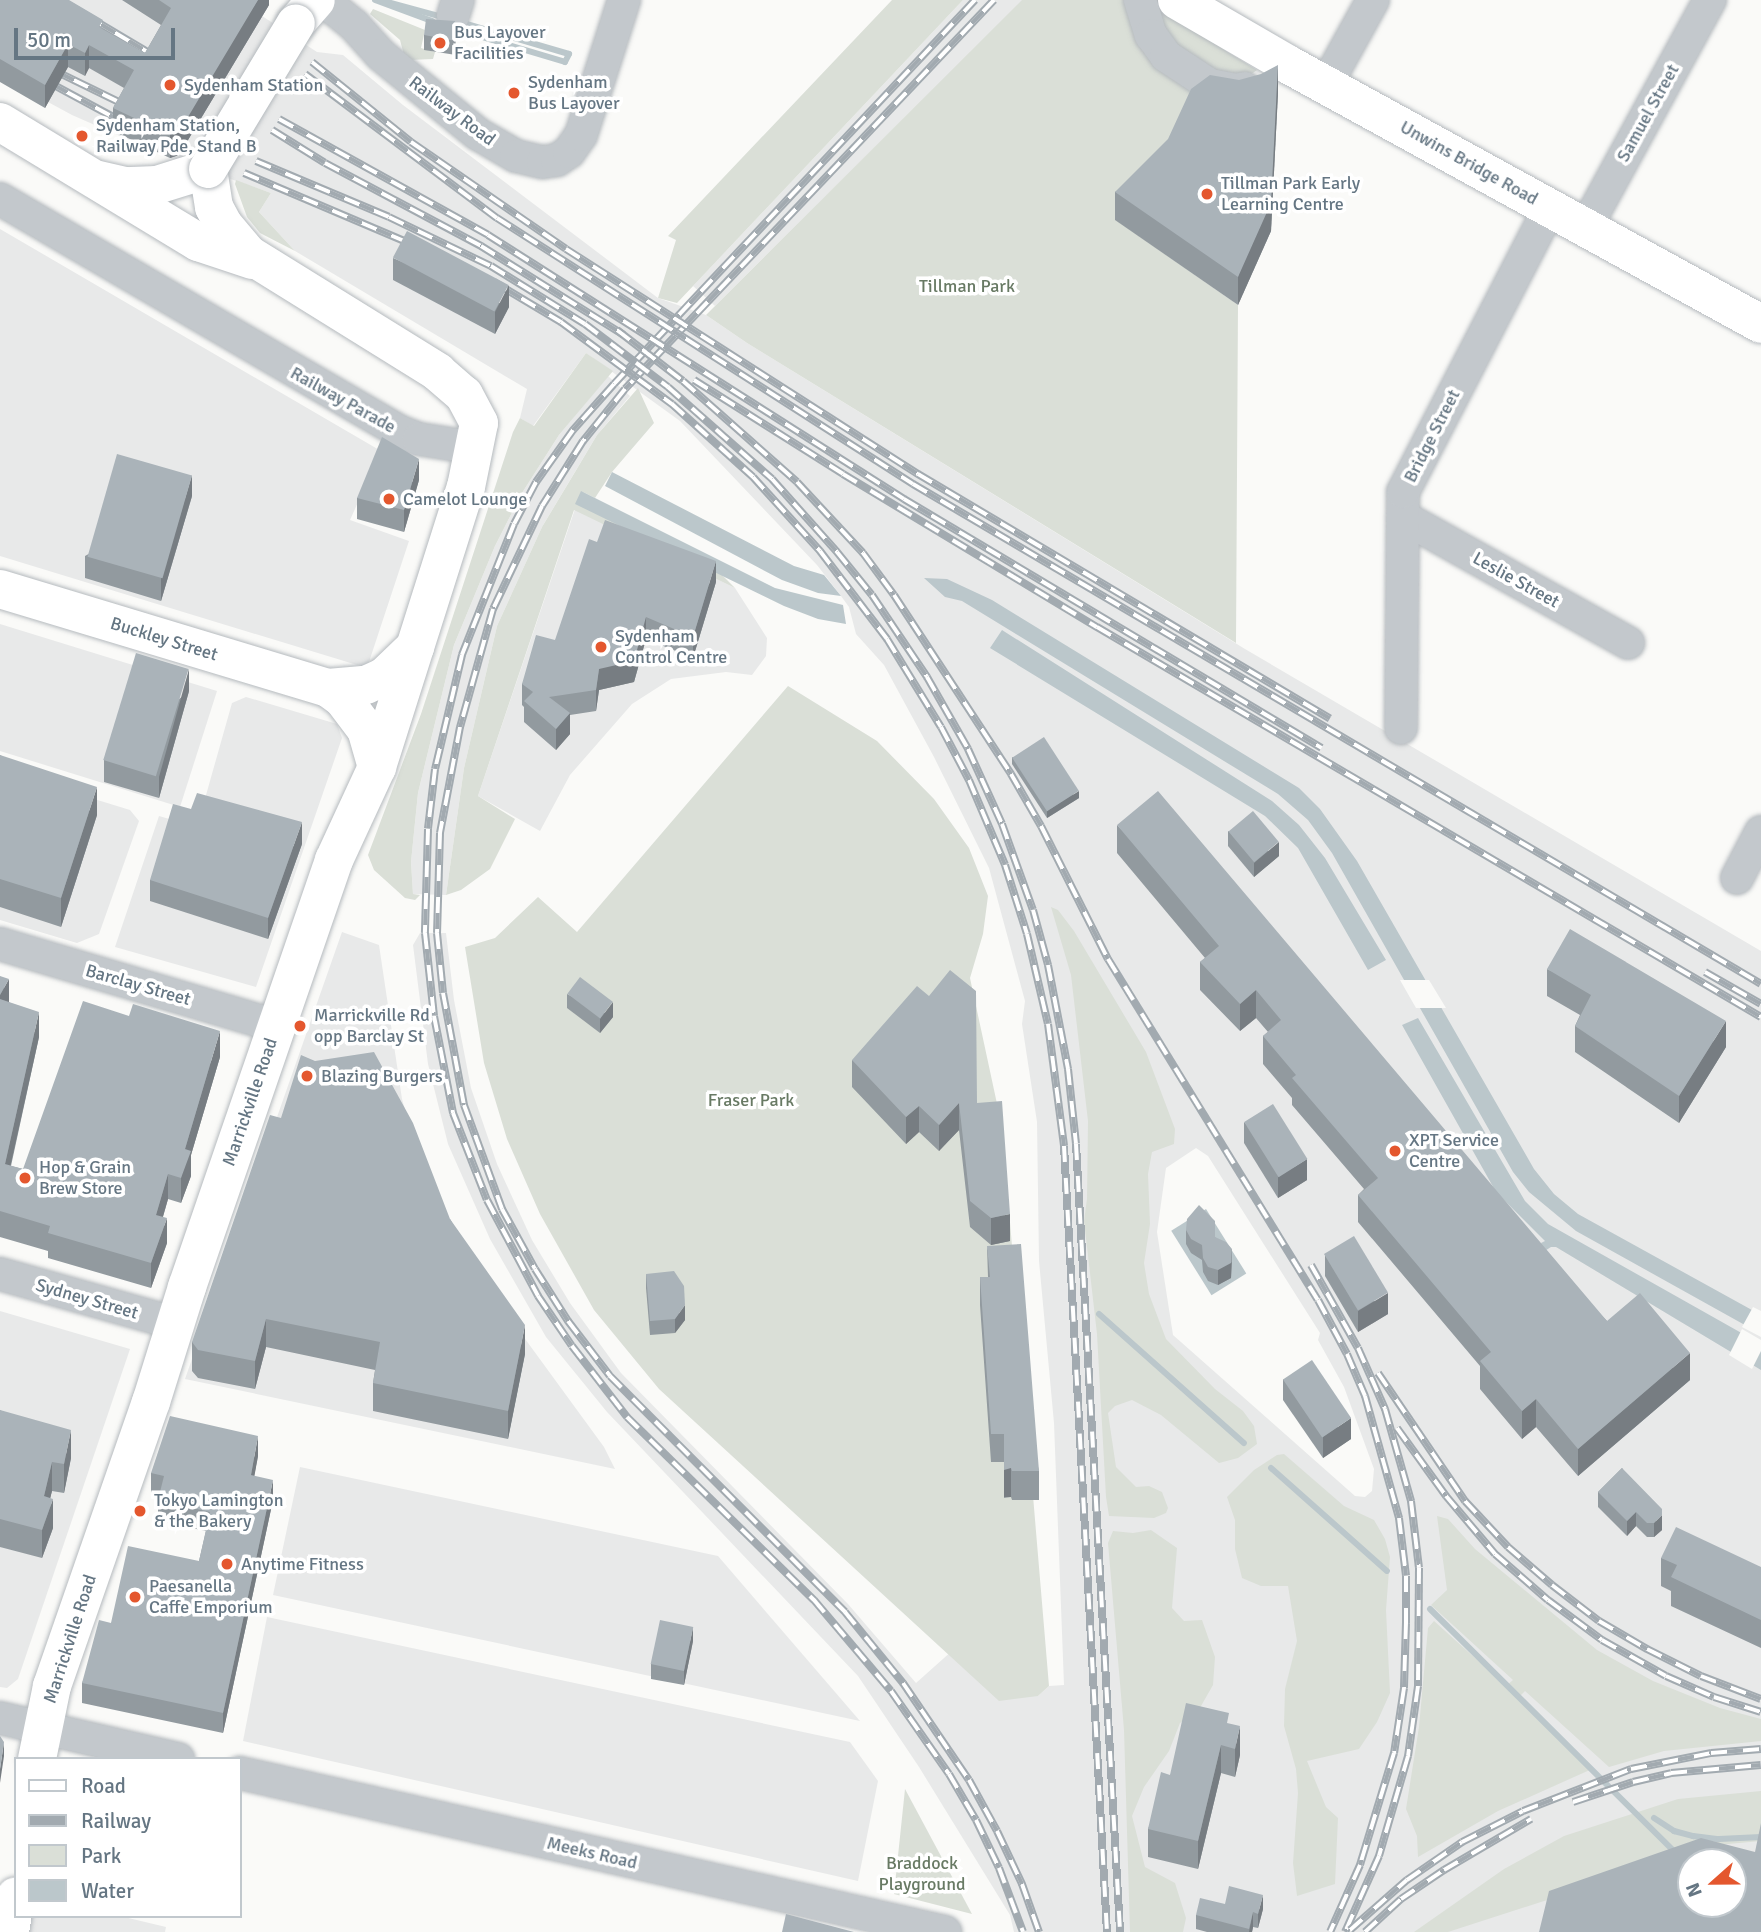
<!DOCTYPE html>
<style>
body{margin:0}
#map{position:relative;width:1761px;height:1932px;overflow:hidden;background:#fafaf8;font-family:Signika,sans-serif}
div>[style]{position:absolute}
.built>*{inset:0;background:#e8e9e9}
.green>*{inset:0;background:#dadfd7}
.water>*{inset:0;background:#bbc7cb;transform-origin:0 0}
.pier>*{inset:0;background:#fafaf8}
.stream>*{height:6px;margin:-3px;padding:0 3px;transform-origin:3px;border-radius:3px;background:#bbc7cb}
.roads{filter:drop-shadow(0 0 2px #b5babe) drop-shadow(0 0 2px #b5babe)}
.minor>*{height:32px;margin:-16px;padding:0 16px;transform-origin:16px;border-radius:16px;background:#c3c8cc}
.major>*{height:38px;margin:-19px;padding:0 19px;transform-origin:19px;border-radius:19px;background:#fff}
.rail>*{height:8px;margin-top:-4px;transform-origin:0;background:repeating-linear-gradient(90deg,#fff 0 16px,#a2aab0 0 32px);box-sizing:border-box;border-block:2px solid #a2aab0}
.bridges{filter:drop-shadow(0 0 2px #b5babe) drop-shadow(0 0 2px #b5babe)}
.major-bridge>*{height:38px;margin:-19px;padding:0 19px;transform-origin:19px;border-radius:19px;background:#fff}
.wall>*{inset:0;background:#929a9f}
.shaded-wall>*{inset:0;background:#777d82;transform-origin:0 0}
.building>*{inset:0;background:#aab3b9;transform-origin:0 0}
.dots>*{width:19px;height:19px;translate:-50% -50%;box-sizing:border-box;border:4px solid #fff;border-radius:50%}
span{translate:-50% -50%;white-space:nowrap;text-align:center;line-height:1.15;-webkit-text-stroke:7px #fff;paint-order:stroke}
.poi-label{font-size:18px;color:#657683}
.left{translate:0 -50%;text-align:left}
.street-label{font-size:18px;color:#657683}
.park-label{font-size:18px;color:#687a64}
.legend{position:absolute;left:14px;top:1757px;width:228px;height:161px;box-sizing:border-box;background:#fff;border:2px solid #c1c8cd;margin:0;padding:9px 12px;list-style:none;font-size:21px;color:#657683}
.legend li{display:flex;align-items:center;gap:14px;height:35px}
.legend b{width:35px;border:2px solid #c1c8cd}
.north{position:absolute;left:1677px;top:1848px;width:70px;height:70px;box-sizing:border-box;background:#fff;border:2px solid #c1c8cd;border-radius:50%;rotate:249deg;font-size:19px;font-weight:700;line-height:28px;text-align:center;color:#657683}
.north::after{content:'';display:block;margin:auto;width:24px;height:32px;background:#e4572e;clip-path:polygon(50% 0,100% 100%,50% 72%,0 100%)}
.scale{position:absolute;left:14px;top:28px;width:161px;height:32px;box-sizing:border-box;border:4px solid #657683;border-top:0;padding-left:9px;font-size:21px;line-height:24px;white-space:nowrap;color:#657683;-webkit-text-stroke:5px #fff;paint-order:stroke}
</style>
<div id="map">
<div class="built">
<div style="clip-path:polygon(evenodd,0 0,260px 0,259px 14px,317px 52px,343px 55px,403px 105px,658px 298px,706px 315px,747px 343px,1245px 649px,1761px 951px,1761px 1932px,1014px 1932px,1010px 1915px,919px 1767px,858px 1676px,607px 1412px,546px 1337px,490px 1239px,448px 1144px,428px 1064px,413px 945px,420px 933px,446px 933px,454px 1000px,471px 1088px,497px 1164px,532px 1240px,570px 1303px,621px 1373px,848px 1604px,916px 1683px,953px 1650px,1038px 1696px,1049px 1686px,1064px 1685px,1054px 1423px,1039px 1261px,1037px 1122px,1022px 1024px,1025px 1001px,989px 868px,934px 757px,884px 665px,856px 634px,849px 607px,841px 596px,817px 565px,680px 421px,586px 353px,533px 426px,520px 418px,527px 389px,295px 251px,259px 212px,271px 193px,170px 158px,72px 115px,0 76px,0 0,1196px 1148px,1208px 1156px,1320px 1333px,1318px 1340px,1344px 1387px,1374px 1469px,1372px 1491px,1365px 1497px,1355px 1496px,1173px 1335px,1157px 1232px,1166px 1168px,1196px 1148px,0 0,1691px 1862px,1733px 1862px,1733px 1904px,1691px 1904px,1691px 1862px)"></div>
<div style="clip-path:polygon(963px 0,1023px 0,715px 306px,693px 286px)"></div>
<div style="clip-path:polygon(0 229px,381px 451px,350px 520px,409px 541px,367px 668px,0 556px)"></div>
<div style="clip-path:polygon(608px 376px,630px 396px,597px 435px,542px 527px,497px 626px,464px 768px,446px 895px,413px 894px,411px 862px,418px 793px,454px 645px,495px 546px,522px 493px,559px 435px)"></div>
<div style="clip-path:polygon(575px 509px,735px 588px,767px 638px,766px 656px,752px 675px,726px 672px,671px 679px,632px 704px,570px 775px,540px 831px,478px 796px)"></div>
<div style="clip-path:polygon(0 624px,217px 691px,180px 807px,0 751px)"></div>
<div style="clip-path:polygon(246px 697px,337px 724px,342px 738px,256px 987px,115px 947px,159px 816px,197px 827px,232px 703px)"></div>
<div style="clip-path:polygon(0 770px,130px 810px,139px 821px,99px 934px,77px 943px,0 920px)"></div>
<div style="clip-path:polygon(342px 932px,379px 945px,402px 1099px,421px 1165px,455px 1243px,604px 1447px,615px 1469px,185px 1379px)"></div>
<div style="clip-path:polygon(0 1311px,130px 1349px,18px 1679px,7px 1688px,0 1687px)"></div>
<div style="clip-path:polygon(300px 1467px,718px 1556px,860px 1721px,273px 1595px)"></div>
<div style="clip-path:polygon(267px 1617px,850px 1742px,878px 1781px,858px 1881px,243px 1741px)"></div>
<div style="clip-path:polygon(16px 1916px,120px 1916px,166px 1927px,165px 1932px,0 1932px)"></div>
</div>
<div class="green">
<div style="clip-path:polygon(892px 0,963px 0,677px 303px,658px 298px,676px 240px,668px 236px)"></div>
<div style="clip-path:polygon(1022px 0,1143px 0,1257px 70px,1191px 117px,1116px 220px,1238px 305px,1236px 643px,747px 343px,706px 315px)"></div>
<div style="clip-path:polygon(373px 9px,425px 30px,421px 48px,435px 52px,433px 59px,409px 60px,404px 55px,400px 40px,370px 14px)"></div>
<div style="clip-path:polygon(236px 180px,271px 193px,259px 212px,295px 251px,260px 233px,247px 217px,235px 184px)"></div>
<div style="clip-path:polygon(586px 353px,613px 371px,559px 435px,522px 493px,495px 546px,454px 645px,418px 793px,411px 862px,413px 894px,420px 895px,415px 900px,405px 898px,374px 870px,368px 855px,421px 714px,513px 432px,520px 418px,534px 426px)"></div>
<div style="clip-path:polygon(638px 388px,654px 423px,612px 472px,595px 498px,581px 491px,719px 572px,735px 588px,574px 510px,478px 796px,515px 819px,490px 869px,461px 890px,446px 895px,464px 768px,497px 626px,542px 527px,575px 472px,597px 435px)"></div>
<div style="clip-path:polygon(788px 686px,877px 741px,934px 799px,969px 848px,988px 896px,983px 934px,970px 978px,1002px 1127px,1049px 1686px,1038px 1696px,999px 1701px,659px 1389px,594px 1310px,540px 1214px,507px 1139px,484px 1063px,465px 947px,495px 938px,538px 897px,577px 932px)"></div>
<div style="clip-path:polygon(1051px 907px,1058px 910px,1074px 931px,1146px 1052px,1175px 1129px,1174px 1144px,1152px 1152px,1148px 1174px,1150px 1224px,1144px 1263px,1149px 1294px,1166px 1339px,1215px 1389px,1243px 1411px,1254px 1426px,1257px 1444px,1238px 1458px,1219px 1463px,1161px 1415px,1132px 1400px,1115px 1406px,1108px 1413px,1116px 1467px,1136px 1487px,1149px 1486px,1162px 1492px,1168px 1508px,1166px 1513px,1154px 1518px,1109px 1516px,1106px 1497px,1097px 1334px,1084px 1221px,1087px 1199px,1088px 1121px,1071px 975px)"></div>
<div style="clip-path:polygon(1284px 1454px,1344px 1506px,1374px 1520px,1385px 1539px,1390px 1557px,1386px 1610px,1390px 1693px,1377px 1722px,1359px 1749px,1307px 1761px,1326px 1807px,1338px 1818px,1335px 1884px,1297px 1896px,1293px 1863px,1298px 1793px,1296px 1769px,1284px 1726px,1285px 1689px,1297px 1641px,1288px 1586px,1261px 1586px,1242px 1578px,1235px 1549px,1235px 1520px,1227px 1497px,1254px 1470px,1277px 1455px)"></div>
<div style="clip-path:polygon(1437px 1516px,1448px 1519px,1475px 1549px,1597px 1650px,1653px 1681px,1720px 1708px,1761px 1719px,1761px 1741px,1664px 1751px,1609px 1767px,1525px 1691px,1519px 1697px,1592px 1769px,1498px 1811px,1418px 1857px,1417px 1836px,1406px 1809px,1419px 1727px,1428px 1628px,1434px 1621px,1506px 1686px,1513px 1680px,1431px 1605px,1447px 1590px)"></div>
<div style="clip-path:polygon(1151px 1530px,1177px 1548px,1172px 1608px,1184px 1621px,1202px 1620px,1215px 1657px,1213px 1685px,1201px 1706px,1180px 1723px,1169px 1751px,1144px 1787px,1132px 1816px,1145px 1867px,1175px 1883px,1186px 1918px,1183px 1932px,1130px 1932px,1124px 1730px,1108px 1543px,1113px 1531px,1133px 1533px)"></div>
<div style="clip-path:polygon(905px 1789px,972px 1914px,894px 1894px)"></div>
<div style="clip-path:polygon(1761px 1791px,1761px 1841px,1717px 1845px,1448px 1932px,1414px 1932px,1504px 1869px,1564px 1836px,1678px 1799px)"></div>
</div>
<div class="water">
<div style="clip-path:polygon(612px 472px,794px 566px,824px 575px,841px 596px,818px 593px,782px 580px,605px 486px)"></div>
<div style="clip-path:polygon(581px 491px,775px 588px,843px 605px,846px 624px,818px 619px,784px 606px,575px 504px)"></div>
<div style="clip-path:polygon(924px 578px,947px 579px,992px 600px,1299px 788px,1320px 809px,1357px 861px,1534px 1169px,1554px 1194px,1578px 1214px,1761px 1315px,1761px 1334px,1576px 1231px,1529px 1192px,1513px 1172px,1332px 853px,1308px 820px,1278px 794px,962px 601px,945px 597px)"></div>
<div style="clip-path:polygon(1002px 630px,1272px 801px,1299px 825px,1325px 858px,1386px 960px,1368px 970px,1298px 848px,1265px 816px,990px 648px)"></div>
<div style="clip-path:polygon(1418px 1018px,1525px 1201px,1548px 1224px,1761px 1344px,1761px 1370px,1556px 1247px,1551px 1247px,1543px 1252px,1541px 1243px,1545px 1241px,1496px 1192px,1402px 1025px)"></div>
<div style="left:1206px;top:1209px;width:76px;height:41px;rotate:58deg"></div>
</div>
<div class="pier">
<div style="clip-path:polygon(1400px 980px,1429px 980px,1446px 1008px,1416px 1008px)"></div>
<div style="clip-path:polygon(1753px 1307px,1761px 1311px,1761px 1337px,1742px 1327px)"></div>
<div style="clip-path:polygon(1742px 1329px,1761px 1340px,1761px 1351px,1752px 1369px,1729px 1355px)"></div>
</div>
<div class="stream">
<div style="left:375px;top:0;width:61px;rotate:20.2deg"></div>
<div style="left:380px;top:0;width:68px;rotate:15.3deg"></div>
<div style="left:452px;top:28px;width:118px;rotate:16.7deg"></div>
<div style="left:565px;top:62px;width:9px;rotate:-63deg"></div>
<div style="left:569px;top:54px;width:114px;rotate:-163.6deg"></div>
<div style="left:1099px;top:1314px;width:194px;rotate:41.7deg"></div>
<div style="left:1271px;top:1468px;width:155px;rotate:41.6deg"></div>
<div style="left:1430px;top:1609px;width:348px;rotate:44.8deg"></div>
<div style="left:1654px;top:1818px;width:24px;rotate:33deg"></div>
<div style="left:1674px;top:1831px;width:20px;rotate:15deg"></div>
<div style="left:1693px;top:1836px;width:26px;rotate:7deg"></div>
<div style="left:1719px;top:1839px;width:42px;rotate:-2.7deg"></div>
</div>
<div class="roads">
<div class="minor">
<div style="left:323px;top:0;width:40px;rotate:39deg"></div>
<div style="left:354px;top:25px;width:40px;rotate:48deg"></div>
<div style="left:381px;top:55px;width:125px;rotate:39.2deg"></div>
<div style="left:478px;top:134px;width:44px;rotate:30.1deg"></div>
<div style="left:516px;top:156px;width:28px;rotate:13deg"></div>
<div style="left:543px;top:162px;width:14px;rotate:-8deg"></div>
<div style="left:557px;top:160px;width:14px;rotate:-34deg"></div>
<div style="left:569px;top:152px;width:21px;rotate:-55deg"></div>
<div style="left:581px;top:135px;width:142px;rotate:-72.3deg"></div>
<div style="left:1140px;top:0;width:37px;rotate:73deg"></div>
<div style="left:1151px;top:35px;width:26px;rotate:54deg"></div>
<div style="left:1166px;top:56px;width:53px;rotate:33.4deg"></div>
<div style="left:1210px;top:85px;width:25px;rotate:11deg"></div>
<div style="left:1235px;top:90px;width:10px;rotate:-11deg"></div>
<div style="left:453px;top:16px;width:17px;rotate:-73deg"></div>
<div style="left:1326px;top:85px;width:97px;rotate:-61.1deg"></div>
<div style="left:0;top:199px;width:461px;rotate:30.2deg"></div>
<div style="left:398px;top:431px;width:22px;rotate:21deg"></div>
<div style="left:419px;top:439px;width:57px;rotate:9.1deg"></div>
<div style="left:1586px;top:227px;width:259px;rotate:-61.4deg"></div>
<div style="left:1403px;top:517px;width:258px;rotate:29.2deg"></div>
<div style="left:1401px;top:728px;width:236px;rotate:-89.5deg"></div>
<div style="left:1403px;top:492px;width:321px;rotate:-62.7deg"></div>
<div style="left:1737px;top:878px;width:52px;rotate:-62.4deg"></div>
<div style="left:0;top:944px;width:289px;rotate:16.5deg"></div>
<div style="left:0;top:1274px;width:181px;rotate:15.7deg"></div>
<div style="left:0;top:1718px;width:183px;rotate:13deg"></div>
<div style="left:240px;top:1773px;width:723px;rotate:12.71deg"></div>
</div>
<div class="major">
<div style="left:1177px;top:0;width:129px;rotate:30.1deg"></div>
<div style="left:1289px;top:65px;width:538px;rotate:28.75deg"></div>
<div style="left:296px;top:23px;width:30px;rotate:-49deg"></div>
<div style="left:0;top:122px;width:232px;rotate:31.2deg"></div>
<div style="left:198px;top:242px;width:57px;rotate:18.4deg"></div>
<div style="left:0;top:589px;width:343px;rotate:16.8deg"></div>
<div style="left:328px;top:688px;width:38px;rotate:-5deg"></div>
<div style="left:366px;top:685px;width:21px;rotate:-25deg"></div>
<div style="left:385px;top:676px;width:42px;rotate:-44deg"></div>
<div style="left:328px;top:688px;width:19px;rotate:36deg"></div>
<div style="left:343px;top:699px;width:38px;rotate:53deg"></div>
<div style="left:366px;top:729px;width:40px;rotate:74deg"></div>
<div style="left:37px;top:1759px;width:75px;rotate:-78.4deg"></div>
<div style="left:52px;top:1686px;width:301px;rotate:-70.8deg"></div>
<div style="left:151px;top:1402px;width:121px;rotate:-72.6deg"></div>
<div style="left:187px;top:1287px;width:452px;rotate:-71deg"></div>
<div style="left:334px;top:860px;width:102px;rotate:-65.2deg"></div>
<div style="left:377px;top:767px;width:294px;rotate:-72.4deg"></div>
<div style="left:466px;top:487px;width:65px;rotate:-78.5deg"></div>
<div style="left:479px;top:423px;width:32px;rotate:-118deg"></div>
<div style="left:464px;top:395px;width:35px;rotate:-139deg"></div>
<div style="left:438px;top:372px;width:224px;rotate:-148.2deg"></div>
<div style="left:248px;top:254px;width:39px;rotate:-130deg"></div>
<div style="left:223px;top:224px;width:19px;rotate:-118deg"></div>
<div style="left:214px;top:207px;width:38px;rotate:-99deg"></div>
<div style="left:208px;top:169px;width:53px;rotate:162.6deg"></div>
<div style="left:157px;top:185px;width:32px;rotate:178deg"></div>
<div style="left:125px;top:186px;width:28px;rotate:-167deg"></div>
<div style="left:10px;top:1932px;width:36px;rotate:-81deg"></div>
</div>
</div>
<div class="rail">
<div style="left:60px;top:0;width:112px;rotate:30.7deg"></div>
<div style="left:975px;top:0;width:527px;rotate:133.23deg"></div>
<div style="left:614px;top:384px;width:62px;rotate:131.7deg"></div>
<div style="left:573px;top:430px;width:64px;rotate:125.4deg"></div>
<div style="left:536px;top:482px;width:47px;rotate:117.6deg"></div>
<div style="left:514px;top:524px;width:141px;rotate:111.7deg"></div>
<div style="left:462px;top:655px;width:117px;rotate:103.3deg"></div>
<div style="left:435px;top:769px;width:60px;rotate:96.7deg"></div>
<div style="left:428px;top:829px;width:104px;rotate:91.7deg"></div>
<div style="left:425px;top:933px;width:83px;rotate:83.8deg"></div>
<div style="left:434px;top:1016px;width:99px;rotate:78.9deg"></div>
<div style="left:453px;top:1113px;width:93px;rotate:68.7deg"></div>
<div style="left:487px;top:1200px;width:109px;rotate:62deg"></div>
<div style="left:538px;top:1296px;width:60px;rotate:55.8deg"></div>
<div style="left:572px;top:1346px;width:90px;rotate:52.2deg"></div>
<div style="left:627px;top:1417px;width:262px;rotate:44.4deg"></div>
<div style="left:814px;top:1600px;width:119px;rotate:49.8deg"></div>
<div style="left:891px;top:1691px;width:101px;rotate:55.1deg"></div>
<div style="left:949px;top:1774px;width:53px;rotate:59.6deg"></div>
<div style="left:976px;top:1820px;width:53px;rotate:64.4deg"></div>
<div style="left:999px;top:1868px;width:68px;rotate:69.4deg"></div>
<div style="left:994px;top:0;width:536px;rotate:133.49deg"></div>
<div style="left:625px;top:389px;width:67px;rotate:128.9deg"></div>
<div style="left:583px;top:441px;width:77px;rotate:122.2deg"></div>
<div style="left:542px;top:506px;width:114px;rotate:115.4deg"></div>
<div style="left:493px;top:609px;width:123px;rotate:105.6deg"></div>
<div style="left:460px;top:727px;width:108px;rotate:100.7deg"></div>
<div style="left:440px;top:833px;width:100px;rotate:91.7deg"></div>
<div style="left:437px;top:933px;width:60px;rotate:84.3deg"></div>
<div style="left:443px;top:993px;width:114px;rotate:79.4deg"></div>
<div style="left:464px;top:1105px;width:111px;rotate:69.9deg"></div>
<div style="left:502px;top:1209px;width:68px;rotate:61.2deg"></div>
<div style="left:535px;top:1269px;width:62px;rotate:57.6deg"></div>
<div style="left:568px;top:1321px;width:69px;rotate:52.6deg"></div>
<div style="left:610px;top:1376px;width:333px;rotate:45.1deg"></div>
<div style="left:845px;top:1612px;width:92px;rotate:50.8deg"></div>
<div style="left:903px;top:1683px;width:117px;rotate:55.8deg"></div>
<div style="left:969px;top:1780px;width:58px;rotate:61.2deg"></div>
<div style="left:997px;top:1831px;width:59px;rotate:64.7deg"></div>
<div style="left:1022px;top:1884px;width:51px;rotate:70.5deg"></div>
<div style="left:312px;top:62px;width:127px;rotate:38.9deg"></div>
<div style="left:411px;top:142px;width:188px;rotate:34.6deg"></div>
<div style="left:566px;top:249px;width:418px;rotate:32.6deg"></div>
<div style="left:918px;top:474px;width:479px;rotate:30.7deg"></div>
<div style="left:45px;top:66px;width:91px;rotate:26deg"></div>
<div style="left:305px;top:74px;width:240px;rotate:36.9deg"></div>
<div style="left:497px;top:218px;width:494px;rotate:32.6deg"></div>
<div style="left:913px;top:484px;width:984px;rotate:30.52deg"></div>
<div style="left:39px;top:77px;width:91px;rotate:28.3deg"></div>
<div style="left:279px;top:119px;width:239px;rotate:29deg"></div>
<div style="left:488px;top:235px;width:493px;rotate:32.4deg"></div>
<div style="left:904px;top:499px;width:486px;rotate:30.8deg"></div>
<div style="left:272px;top:130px;width:62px;rotate:31.9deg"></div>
<div style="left:325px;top:163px;width:177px;rotate:28deg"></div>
<div style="left:481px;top:246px;width:168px;rotate:31.9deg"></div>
<div style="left:256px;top:161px;width:144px;rotate:22.8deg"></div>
<div style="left:389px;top:217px;width:113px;rotate:25.7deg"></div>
<div style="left:491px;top:266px;width:110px;rotate:31.7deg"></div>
<div style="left:585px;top:324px;width:104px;rotate:37.2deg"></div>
<div style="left:668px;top:387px;width:139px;rotate:41.5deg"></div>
<div style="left:772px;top:479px;width:98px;rotate:48.3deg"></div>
<div style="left:837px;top:552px;width:55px;rotate:50.9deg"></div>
<div style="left:872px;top:595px;width:99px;rotate:56.1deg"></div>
<div style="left:927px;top:677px;width:83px;rotate:60.3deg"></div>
<div style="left:968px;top:749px;width:82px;rotate:65.6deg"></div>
<div style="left:1002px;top:824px;width:91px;rotate:70.2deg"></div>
<div style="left:1033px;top:910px;width:57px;rotate:74.7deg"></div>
<div style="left:1048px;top:965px;width:106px;rotate:79.1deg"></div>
<div style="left:1068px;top:1069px;width:75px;rotate:83.9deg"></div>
<div style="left:1076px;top:1144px;width:789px;rotate:86.8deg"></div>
<div style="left:244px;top:173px;width:192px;rotate:23deg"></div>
<div style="left:494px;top:282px;width:78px;rotate:30.8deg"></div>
<div style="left:561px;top:322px;width:138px;rotate:36.5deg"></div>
<div style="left:672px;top:404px;width:109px;rotate:42deg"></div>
<div style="left:753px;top:477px;width:100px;rotate:47.8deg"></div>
<div style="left:820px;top:551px;width:111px;rotate:52.7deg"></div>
<div style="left:887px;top:639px;width:103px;rotate:58.5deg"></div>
<div style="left:941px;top:727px;width:60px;rotate:62.2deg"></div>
<div style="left:969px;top:780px;width:92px;rotate:67deg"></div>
<div style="left:1005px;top:865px;width:72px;rotate:72.3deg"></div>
<div style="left:1027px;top:934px;width:92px;rotate:76.9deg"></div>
<div style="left:1048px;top:1024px;width:123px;rotate:82.5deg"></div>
<div style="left:1064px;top:1146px;width:787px;rotate:86.87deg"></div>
<div style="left:617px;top:330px;width:83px;rotate:37.7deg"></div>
<div style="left:683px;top:381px;width:152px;rotate:41.5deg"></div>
<div style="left:797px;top:482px;width:97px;rotate:47.1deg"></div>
<div style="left:863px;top:553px;width:52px;rotate:53.6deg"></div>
<div style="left:894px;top:595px;width:214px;rotate:56.8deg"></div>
<div style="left:1011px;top:774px;width:60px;rotate:60deg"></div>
<div style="left:1041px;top:826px;width:149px;rotate:63.3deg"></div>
<div style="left:1108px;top:959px;width:400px;rotate:58.4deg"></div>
<div style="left:1318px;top:1300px;width:61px;rotate:61.8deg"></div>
<div style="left:1347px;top:1354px;width:46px;rotate:66.8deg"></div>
<div style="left:1365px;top:1396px;width:127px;rotate:74.4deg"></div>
<div style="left:1399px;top:1518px;width:58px;rotate:83.1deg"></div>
<div style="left:1406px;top:1576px;width:47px;rotate:90deg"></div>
<div style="left:1406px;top:1623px;width:65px;rotate:91.8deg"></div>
<div style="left:1404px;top:1688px;width:66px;rotate:98.7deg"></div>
<div style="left:1394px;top:1753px;width:117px;rotate:106.9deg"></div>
<div style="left:1360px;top:1865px;width:73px;rotate:114.1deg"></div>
<div style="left:694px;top:380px;width:176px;rotate:32.2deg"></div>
<div style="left:843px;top:474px;width:297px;rotate:31.1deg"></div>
<div style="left:1097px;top:627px;width:770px;rotate:30.43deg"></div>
<div style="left:1705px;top:972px;width:64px;rotate:29.7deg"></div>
<div style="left:1311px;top:1265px;width:95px;rotate:60.5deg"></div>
<div style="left:1358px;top:1348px;width:67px;rotate:66.1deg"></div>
<div style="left:1385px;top:1409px;width:96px;rotate:74.2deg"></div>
<div style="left:1411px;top:1501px;width:67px;rotate:83.2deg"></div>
<div style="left:1419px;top:1568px;width:118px;rotate:90.5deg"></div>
<div style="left:1418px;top:1686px;width:71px;rotate:98.1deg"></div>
<div style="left:1408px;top:1756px;width:104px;rotate:106.2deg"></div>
<div style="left:1379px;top:1856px;width:83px;rotate:114.1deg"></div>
<div style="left:1378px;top:1373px;width:155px;rotate:55.8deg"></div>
<div style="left:1465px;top:1501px;width:63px;rotate:46.9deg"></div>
<div style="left:1508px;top:1547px;width:58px;rotate:40.8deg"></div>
<div style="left:1552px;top:1585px;width:59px;rotate:37.5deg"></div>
<div style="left:1599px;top:1621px;width:56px;rotate:30.3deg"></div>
<div style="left:1647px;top:1649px;width:60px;rotate:26.6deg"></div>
<div style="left:1701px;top:1676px;width:64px;rotate:21deg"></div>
<div style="left:1397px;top:1428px;width:84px;rotate:54.2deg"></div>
<div style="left:1446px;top:1496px;width:76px;rotate:49.8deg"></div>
<div style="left:1495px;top:1554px;width:70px;rotate:41deg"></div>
<div style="left:1548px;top:1600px;width:67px;rotate:36.5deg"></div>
<div style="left:1602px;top:1640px;width:73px;rotate:29.4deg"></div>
<div style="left:1666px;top:1676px;width:52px;rotate:23.6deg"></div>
<div style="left:1714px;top:1697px;width:49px;rotate:17.7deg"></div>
<div style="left:1573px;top:1802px;width:63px;rotate:-18.4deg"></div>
<div style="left:1633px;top:1782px;width:39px;rotate:-13deg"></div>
<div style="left:1671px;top:1773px;width:90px;rotate:-5.1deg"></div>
<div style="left:1350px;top:1930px;width:76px;rotate:-41.3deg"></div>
<div style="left:1407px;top:1880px;width:67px;rotate:-34.6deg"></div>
<div style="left:1462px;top:1842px;width:68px;rotate:-26.9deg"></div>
<div style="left:1523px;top:1811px;width:116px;rotate:-21.3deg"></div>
<div style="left:1631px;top:1769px;width:82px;rotate:-11.3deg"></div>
<div style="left:1711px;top:1753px;width:50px;rotate:-4.6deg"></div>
<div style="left:1365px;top:1932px;width:49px;rotate:-42.5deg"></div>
<div style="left:1401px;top:1899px;width:52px;rotate:-34deg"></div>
<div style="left:1444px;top:1870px;width:101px;rotate:-30.4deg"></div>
</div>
<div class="bridges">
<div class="major-bridge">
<div style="left:208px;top:169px;width:170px;rotate:-58.9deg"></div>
</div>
</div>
<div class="wall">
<div style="clip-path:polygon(0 0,103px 29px,145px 53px,161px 25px,122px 0,269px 0,269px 5px,179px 155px,170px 158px,113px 131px,113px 108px,124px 88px,89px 68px,85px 76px,68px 67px,45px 108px,0 82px)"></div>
<div style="clip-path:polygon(455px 21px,456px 55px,424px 50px,424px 35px)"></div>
<div style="clip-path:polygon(1278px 93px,1271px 231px,1238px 305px,1115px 220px,1115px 192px)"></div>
<div style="clip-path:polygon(393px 258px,509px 307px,495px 334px,393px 280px)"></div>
<div style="clip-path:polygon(419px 480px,404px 532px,357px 519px,357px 498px)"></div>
<div style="clip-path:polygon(192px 496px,161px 601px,85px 578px,85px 556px)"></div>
<div style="clip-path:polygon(716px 582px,693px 658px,646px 639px,634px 682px,599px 690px,596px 711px,570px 715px,570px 734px,556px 750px,524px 722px,524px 707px,522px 705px,522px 684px,555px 640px)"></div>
<div style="clip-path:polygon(189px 691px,159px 798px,104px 782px,104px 760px)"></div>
<div style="clip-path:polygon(0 755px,97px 815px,61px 927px,0 907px)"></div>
<div style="clip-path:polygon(1012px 757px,1079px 798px,1047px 818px,1012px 764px)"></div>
<div style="clip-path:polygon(1117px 825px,1607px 1321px,1690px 1380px,1578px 1476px,1536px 1427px,1522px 1439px,1480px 1389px,1480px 1366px,1358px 1222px,1358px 1195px,1364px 1189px,1292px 1105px,1292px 1098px,1263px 1064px,1263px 1036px,1268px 1032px,1256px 1018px,1240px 1031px,1200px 990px,1200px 962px,1205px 958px,1117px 853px)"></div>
<div style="clip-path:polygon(1228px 831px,1279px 856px,1254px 877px,1228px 846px)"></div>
<div style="clip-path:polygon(302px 844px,268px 939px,150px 901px,150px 880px)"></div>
<div style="clip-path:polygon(1547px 969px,1726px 1047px,1679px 1123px,1575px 1052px,1575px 1026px,1580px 1015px,1547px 996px)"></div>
<div style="clip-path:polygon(0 976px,9px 1002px,39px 1037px,11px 1166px,23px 1169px,220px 1057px,191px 1155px,191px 1176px,181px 1203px,168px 1199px,163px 1217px,167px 1243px,151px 1288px,48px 1258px,48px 1251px,0 1237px)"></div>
<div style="clip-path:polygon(567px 994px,613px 1017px,600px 1033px,567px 1008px)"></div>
<div style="clip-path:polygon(852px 1060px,977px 1103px,1010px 1241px,991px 1245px,970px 1227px,959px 1130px,939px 1151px,919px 1132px,906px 1144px,852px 1087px)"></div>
<div style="clip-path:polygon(1244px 1122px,1307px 1180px,1278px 1198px,1244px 1143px)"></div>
<div style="clip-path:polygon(450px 1219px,525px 1354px,508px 1439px,373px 1411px,373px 1383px,375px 1370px,266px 1347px,255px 1389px,198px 1378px,192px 1371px,192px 1342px)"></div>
<div style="clip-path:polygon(1186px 1230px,1215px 1237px,1232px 1263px,1231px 1278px,1218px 1285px,1208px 1281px,1203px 1272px,1202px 1260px,1191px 1253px,1186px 1244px)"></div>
<div style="clip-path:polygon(987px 1246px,1039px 1471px,1039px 1500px,1012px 1500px,1011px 1497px,1004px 1498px,1004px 1462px,991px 1462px,980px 1305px,980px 1277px,988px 1277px)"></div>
<div style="clip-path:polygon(1325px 1255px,1388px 1314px,1358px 1332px,1325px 1276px)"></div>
<div style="clip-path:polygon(646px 1274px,685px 1320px,675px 1333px,650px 1335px,646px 1288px)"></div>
<div style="clip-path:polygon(1283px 1379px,1351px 1439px,1323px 1458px,1283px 1400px)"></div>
<div style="clip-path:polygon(0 1410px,71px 1458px,64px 1493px,52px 1491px,50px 1498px,53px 1528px,42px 1558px,0 1547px)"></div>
<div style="clip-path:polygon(258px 1456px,254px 1476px,273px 1500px,223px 1733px,82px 1703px,82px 1683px,111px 1623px,199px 1561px,206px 1531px,158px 1521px,158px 1500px,159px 1495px,151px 1493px,151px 1473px)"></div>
<div style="clip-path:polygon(1622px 1468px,1662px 1530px,1654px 1537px,1647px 1537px,1636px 1526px,1627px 1536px,1598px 1507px,1598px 1492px)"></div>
<div style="clip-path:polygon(1661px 1558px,1761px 1567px,1761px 1648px,1671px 1606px,1671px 1591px,1661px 1586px)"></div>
<div style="clip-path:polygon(693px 1641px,684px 1685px,651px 1679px,651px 1664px)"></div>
<div style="clip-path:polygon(1229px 1724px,1240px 1755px,1235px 1777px,1221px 1773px,1198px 1869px,1148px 1857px,1148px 1829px,1170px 1775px)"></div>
<div style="clip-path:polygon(1263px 1909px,1258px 1928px,1253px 1927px,1252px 1932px,1207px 1932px,1196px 1929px,1196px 1915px)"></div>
</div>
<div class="shaded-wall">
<div style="clip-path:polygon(258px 0,269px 0,269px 5px,179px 155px,170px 158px,170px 135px)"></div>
<div style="clip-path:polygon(68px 44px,68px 67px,45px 108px,45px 85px)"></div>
<div style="clip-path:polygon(89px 45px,89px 68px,85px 76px,85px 53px)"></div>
<div style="clip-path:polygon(1278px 65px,1278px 93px,1271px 231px,1238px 305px,1238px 277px)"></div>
<div style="clip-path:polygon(509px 285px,509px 307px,495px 334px,495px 312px)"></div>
<div style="clip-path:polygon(419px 459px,419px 480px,404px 532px,404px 510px)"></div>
<div style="clip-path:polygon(192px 475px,192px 496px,161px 601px,161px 579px)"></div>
<div style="clip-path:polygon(716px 561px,716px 582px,693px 658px,693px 637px)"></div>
<div style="clip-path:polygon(646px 617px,646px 639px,634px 682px,599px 690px,596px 711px,596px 690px,599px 669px)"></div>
<div style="clip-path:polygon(189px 669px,189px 691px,159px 798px,159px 777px)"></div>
<div style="clip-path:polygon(570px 713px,570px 734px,556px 750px,556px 729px)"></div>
<div style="clip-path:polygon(97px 787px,97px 815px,61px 927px,61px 898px)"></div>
<div style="clip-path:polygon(1079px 791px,1079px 798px,1047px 818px,1047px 811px)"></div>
<div style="clip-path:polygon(302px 822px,302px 844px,268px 939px,268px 918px)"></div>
<div style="clip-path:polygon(1279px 842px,1279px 856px,1254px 877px,1254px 863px)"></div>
<div style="clip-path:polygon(9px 979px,9px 1004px,0 1021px,0 995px)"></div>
<div style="clip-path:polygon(1256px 990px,1256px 1018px,1240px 1031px,1240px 1004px)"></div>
<div style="clip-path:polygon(613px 1002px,613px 1017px,600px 1033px,600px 1019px)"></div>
<div style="clip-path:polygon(39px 1012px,39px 1037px,5px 1190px,5px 1164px)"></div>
<div style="clip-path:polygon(1726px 1021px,1726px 1047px,1679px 1123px,1679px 1096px)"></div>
<div style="clip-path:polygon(220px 1031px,220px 1057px,191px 1155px,191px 1176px,181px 1203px,181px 1178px,185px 1149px)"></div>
<div style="clip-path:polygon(959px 1103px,959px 1130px,939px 1151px,939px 1125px)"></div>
<div style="clip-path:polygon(919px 1106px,919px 1132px,906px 1144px,906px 1117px)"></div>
<div style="clip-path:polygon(1307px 1159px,1307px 1180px,1278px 1198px,1278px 1177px)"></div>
<div style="clip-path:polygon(168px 1174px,168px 1199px,156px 1240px,156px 1215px)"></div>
<div style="clip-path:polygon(1010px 1214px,1010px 1241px,991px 1245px,991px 1218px)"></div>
<div style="clip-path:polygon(167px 1218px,167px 1243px,151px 1288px,151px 1263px)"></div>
<div style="clip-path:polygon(1232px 1249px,1231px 1278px,1218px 1285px,1218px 1270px)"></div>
<div style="clip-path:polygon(1388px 1293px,1388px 1314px,1358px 1332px,1358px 1311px)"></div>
<div style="clip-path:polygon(685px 1305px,685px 1320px,675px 1333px,675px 1319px)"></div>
<div style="clip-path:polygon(266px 1319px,266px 1347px,255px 1389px,255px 1361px)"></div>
<div style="clip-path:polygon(525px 1325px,525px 1354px,508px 1439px,508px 1411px)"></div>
<div style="clip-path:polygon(1690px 1353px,1690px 1380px,1578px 1476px,1578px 1449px)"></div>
<div style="clip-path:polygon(1536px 1399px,1536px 1427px,1522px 1439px,1522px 1411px)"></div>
<div style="clip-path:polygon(1351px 1418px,1351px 1439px,1323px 1458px,1323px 1437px)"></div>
<div style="clip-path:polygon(71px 1430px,71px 1458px,64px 1493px,64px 1464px)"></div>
<div style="clip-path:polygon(258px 1436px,258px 1456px,251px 1495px,251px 1475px)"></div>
<div style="clip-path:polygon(52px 1462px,52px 1491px,44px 1524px,44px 1496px)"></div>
<div style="left:1011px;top:1468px;width:29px;height:7px;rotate:90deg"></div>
<div style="clip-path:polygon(273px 1480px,273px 1500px,223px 1733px,223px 1713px)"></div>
<div style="clip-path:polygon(53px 1499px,53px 1528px,42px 1558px,42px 1530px)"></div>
<div style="clip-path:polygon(1636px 1512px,1636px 1526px,1627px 1536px,1627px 1521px)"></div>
<div style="clip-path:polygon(1662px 1515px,1662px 1530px,1654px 1537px,1654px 1523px)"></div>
<div style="clip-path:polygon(693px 1627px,693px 1641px,684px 1685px,684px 1671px)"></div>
<div style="clip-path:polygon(1240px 1726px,1240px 1755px,1235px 1777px,1235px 1749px)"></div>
<div style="clip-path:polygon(4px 1742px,4px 1756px,0 1783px,0 1769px)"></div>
<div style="clip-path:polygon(1221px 1745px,1221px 1773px,1198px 1869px,1198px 1841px)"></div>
<div style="clip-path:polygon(1263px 1895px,1263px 1909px,1258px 1928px,1258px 1914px)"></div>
<div style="clip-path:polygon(1253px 1912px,1253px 1927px,1252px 1932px,1249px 1932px)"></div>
</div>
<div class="building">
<div style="clip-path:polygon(0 0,69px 0,103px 20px,99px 27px,145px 53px,171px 8px,159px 0,258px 0,179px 132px,170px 135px,113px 108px,134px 70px,89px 45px,85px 53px,68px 44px,45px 85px,0 59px)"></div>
<div style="clip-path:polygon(426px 19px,455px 21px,456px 41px,424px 35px)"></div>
<div style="clip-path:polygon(1278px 65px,1271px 203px,1238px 277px,1115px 192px,1168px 139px,1191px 89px,1210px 75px,1239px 80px,1261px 74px)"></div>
<div style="left:407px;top:231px;width:115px;height:30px;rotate:28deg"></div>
<div style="clip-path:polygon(382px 437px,419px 459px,404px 510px,357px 498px)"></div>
<div style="left:117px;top:454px;width:78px;height:107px;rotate:16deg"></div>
<div style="clip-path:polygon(605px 520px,716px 561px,693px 637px,646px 617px,634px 661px,599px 669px,596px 690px,549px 697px,570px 713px,556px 729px,524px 701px,533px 692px,522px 684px,536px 635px,555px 640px,589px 539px,597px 542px)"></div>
<div style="left:136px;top:653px;width:55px;height:112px;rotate:17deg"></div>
<div style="left:1044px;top:737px;width:64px;height:38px;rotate:57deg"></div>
<div style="clip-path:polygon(0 755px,97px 787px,61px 898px,0 879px)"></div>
<div style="clip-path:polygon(1158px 791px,1607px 1321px,1640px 1293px,1690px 1353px,1578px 1449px,1536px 1399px,1522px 1411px,1480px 1361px,1491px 1352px,1358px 1195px,1378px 1178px,1292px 1078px,1296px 1075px,1263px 1036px,1281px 1020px,1256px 990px,1240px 1004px,1200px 962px,1219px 946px,1117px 825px)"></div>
<div style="clip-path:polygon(197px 793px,302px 822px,268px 918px,150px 880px,173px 804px,191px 809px)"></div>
<div style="left:1253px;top:811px;width:40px;height:32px;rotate:50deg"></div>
<div style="clip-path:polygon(1570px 929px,1726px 1021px,1679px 1096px,1575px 1026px,1591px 995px,1547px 969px)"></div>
<div style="clip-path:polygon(950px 970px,976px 991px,977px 1103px,1002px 1101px,1010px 1214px,991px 1218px,970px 1201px,959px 1103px,939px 1125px,919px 1106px,906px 1117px,852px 1060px,917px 986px,929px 996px)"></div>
<div style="clip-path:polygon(0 976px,9px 979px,0 995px)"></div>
<div style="left:580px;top:977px;width:41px;height:21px;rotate:37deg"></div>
<div style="clip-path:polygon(0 999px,39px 1012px,5px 1164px,23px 1169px,83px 1001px,129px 1016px,133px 1004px,220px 1031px,185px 1149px,191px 1151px,181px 1178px,168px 1174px,156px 1215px,167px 1218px,151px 1263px,48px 1233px,50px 1226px,0 1211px)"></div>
<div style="clip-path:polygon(374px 1052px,413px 1123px,450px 1219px,525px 1325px,508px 1411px,373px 1383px,380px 1342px,266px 1319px,255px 1361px,198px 1350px,192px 1342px,270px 1115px,281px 1118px,301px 1055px,315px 1061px)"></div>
<div style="left:1273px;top:1104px;width:65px;height:34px;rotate:58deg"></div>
<div style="clip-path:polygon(1199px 1205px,1215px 1221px,1215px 1237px,1226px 1242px,1232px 1249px,1231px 1263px,1218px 1270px,1208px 1267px,1203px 1258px,1202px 1245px,1191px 1239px,1186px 1230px,1187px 1219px)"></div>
<div style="left:1354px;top:1236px;width:66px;height:35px;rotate:59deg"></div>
<div style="clip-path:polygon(1021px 1244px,1039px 1471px,1012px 1471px,1011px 1468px,1004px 1470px,1004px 1434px,991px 1434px,980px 1277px,990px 1277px,987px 1246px)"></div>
<div style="clip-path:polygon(674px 1271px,684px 1286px,685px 1305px,675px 1319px,650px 1321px,646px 1274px)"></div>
<div style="left:1312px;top:1360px;width:70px;height:35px;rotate:56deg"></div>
<div style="clip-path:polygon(0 1410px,71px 1430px,64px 1464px,52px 1462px,44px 1496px,53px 1499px,42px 1530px,0 1519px)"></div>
<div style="clip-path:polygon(170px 1416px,258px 1436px,251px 1475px,273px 1480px,223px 1713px,82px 1683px,99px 1620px,111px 1623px,128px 1546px,199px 1561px,210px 1512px,158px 1500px,164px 1476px,151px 1473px)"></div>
<div style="clip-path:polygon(1622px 1468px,1662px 1509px,1662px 1515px,1654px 1523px,1647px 1523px,1636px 1512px,1627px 1521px,1598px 1492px)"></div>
<div style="clip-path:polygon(1676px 1527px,1761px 1567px,1761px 1620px,1671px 1577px,1677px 1565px,1661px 1558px)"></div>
<div style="left:660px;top:1620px;width:34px;height:45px;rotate:12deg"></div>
<div style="clip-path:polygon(1186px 1703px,1229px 1713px,1227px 1723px,1240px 1726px,1235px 1749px,1221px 1745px,1198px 1841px,1148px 1829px,1161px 1772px,1170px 1775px)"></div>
<div style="clip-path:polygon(0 1736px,4px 1742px,0 1769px)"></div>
<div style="clip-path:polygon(evenodd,1761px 1823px,1761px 1932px,1539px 1932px,1549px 1891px,1701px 1838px,1755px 1852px,1761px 1823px,1691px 1862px,1733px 1862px,1733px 1904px,1691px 1904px,1691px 1862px)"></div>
<div style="clip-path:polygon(1229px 1886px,1263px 1895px,1258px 1914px,1253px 1912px,1249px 1929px,1196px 1915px,1200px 1898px,1225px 1904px)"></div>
<div style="clip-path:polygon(786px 1914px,854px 1932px,782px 1932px)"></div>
</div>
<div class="dots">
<div style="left:440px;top:43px;background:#e4572e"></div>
<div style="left:170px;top:85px;background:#e4572e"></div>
<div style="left:514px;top:93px;background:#e4572e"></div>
<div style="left:82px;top:136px;background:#e4572e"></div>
<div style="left:1207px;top:194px;background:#e4572e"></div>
<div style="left:389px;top:499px;background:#e4572e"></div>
<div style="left:601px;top:647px;background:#e4572e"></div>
<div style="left:300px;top:1026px;background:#e4572e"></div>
<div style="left:307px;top:1076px;background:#e4572e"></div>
<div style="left:1395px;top:1151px;background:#e4572e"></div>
<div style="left:25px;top:1178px;background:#e4572e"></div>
<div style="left:140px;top:1511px;background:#e4572e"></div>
<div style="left:227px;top:1564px;background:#e4572e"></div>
<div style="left:135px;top:1597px;background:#e4572e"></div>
</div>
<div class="poi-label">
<span class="left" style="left:454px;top:43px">Bus Layover<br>Facilities</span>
<span class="left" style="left:528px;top:93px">Sydenham<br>Bus Layover</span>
<span class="left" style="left:184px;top:85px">Sydenham Station</span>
<span class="left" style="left:96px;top:136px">Sydenham Station,<br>Railway Pde, Stand B</span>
<span class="left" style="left:1221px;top:194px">Tillman Park Early<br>Learning Centre</span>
<span class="left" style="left:403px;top:499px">Camelot Lounge</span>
<span class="left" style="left:615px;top:647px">Sydenham<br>Control Centre</span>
<span class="left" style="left:314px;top:1026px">Marrickville Rd<br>opp Barclay St</span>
<span class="left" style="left:321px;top:1076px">Blazing Burgers</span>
<span class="left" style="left:1409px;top:1151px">XPT Service<br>Centre</span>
<span class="left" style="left:39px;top:1178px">Hop &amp; Grain<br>Brew Store</span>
<span class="left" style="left:154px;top:1511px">Tokyo Lamington<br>&amp; the Bakery</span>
<span class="left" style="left:241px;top:1564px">Anytime Fitness</span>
<span class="left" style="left:149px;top:1597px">Paesanella<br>Caffe Emporium</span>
</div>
<div class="street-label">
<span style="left:452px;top:111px;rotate:37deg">Railway Road</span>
<span style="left:1648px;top:113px;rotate:-61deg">Samuel Street</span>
<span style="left:1469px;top:163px;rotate:29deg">Unwins Bridge Road</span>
<span style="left:343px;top:400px;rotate:29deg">Railway Parade</span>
<span style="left:1432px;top:436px;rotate:-63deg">Bridge Street</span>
<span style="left:1516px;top:580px;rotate:29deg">Leslie Street</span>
<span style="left:164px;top:639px;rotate:17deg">Buckley Street</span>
<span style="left:138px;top:985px;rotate:16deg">Barclay Street</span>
<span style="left:250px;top:1102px;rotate:-71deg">Marrickville Road</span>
<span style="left:87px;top:1299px;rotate:16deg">Sydney Street</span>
<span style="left:70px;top:1639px;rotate:-72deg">Marrickville Road</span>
<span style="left:592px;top:1853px;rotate:13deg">Meeks Road</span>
</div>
<div class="park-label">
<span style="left:967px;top:286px">Tillman Park</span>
<span style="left:751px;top:1100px">Fraser Park</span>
<span style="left:922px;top:1874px">Braddock<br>Playground</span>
</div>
<ul class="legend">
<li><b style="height:9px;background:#fff"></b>Road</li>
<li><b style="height:9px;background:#a2aab0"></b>Railway</li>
<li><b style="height:19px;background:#dadfd7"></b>Park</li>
<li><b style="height:19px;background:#bbc7cb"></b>Water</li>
</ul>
<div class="north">N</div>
<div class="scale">50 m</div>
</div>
